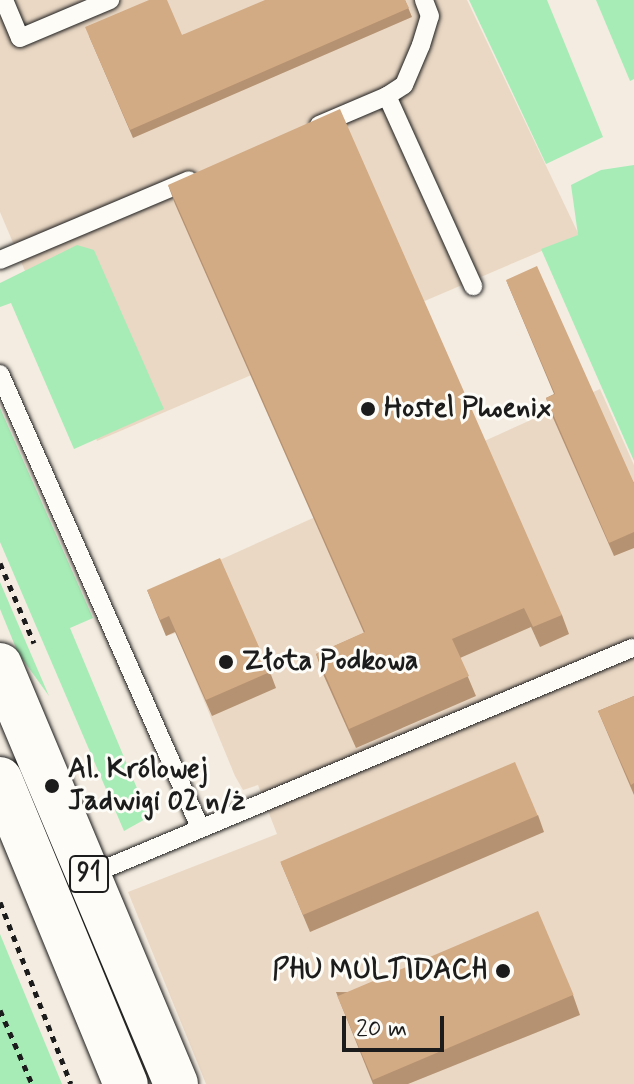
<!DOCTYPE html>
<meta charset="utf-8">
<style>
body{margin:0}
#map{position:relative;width:634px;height:1084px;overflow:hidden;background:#f4ece0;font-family:Mynerve,sans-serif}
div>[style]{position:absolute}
.built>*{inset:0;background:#ead8c4}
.green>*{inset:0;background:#a7ecb7}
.path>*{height:5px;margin-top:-2.5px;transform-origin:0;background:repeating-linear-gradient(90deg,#1c1c1c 0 6px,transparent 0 12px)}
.roads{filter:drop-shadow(0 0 2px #1c1c1c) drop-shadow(0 0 2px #1c1c1c)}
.service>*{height:18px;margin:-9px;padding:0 9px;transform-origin:9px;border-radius:9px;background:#fdfcf7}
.primary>*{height:44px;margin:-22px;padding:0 22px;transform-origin:22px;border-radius:22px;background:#fdfcf7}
.wall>*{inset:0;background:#b59272}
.building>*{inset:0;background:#d2aa84;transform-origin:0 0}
.dots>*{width:22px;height:22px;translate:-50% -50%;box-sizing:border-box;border:4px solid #fdfcf7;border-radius:50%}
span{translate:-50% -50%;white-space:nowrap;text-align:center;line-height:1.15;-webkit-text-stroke:6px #fdfcf7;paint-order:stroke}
.shield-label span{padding:2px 6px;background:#fdfcf7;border:2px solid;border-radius:6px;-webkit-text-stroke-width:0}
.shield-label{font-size:26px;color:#1c1c1c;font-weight:700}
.poi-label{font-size:28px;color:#1c1c1c;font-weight:700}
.left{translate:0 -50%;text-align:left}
.right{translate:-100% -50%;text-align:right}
.scale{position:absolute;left:342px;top:1016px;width:102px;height:36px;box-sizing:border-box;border:4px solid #1c1c1c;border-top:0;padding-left:10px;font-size:24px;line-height:28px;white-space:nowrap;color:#1c1c1c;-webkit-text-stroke:6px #fdfcf7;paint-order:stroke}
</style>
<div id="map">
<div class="built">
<div style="clip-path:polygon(0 0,467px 0,579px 235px,97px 441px,0 212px)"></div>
<div style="clip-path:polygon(600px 389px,634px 465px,634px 1084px,206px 1084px,128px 892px,277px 834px,258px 785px,243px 790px,235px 776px,176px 633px,166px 636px,153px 606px,193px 572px)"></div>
</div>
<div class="green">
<div style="clip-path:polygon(469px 0,547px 0,603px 137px,546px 164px)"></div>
<div style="clip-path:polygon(596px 0,634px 0,634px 79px,630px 81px)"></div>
<div style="clip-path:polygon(634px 165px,634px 461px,541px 249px,578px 235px,571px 185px,601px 170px)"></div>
<div style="clip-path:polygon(77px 245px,94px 250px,164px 409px,74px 449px,11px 303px,0 307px,0 283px)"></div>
<div style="clip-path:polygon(0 408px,93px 618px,70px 628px,149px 817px,124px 831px,0 542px)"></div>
<div style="clip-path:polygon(0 582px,49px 696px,18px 653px,0 609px)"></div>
<div style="clip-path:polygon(0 934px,62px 1084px,0 1084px)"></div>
</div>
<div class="path">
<div style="left:0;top:563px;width:87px;rotate:67deg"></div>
<div style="left:0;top:902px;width:195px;rotate:68.7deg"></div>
<div style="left:0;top:1010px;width:81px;rotate:66.6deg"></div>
</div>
<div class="roads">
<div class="service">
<div style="left:4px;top:0;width:41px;rotate:67.2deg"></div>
<div style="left:20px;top:38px;width:98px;rotate:-22.9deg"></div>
<div style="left:387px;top:96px;width:20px;rotate:-33deg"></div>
<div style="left:404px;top:85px;width:43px;rotate:-67deg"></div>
<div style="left:421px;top:45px;width:30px;rotate:-73deg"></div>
<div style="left:430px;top:16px;width:17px;rotate:-111deg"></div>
<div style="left:319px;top:125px;width:74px;rotate:-23.1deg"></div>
<div style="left:387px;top:96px;width:209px;rotate:65.6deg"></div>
<div style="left:0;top:260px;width:205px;rotate:-22.9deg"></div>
<div style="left:0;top:374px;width:496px;rotate:66.2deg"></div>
<div style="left:90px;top:875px;width:588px;rotate:-22.72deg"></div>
</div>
<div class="primary">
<div style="left:0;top:665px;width:454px;rotate:67.2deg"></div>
<div style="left:0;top:779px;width:330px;rotate:67.6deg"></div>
</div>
</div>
<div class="wall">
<div style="clip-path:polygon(405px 0,412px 17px,133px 138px,89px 36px,182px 35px)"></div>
<div style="clip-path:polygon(168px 185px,562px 615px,569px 634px,540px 647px,531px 627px,460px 658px,476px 696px,356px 748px,323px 674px,316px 654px,364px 633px,175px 204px)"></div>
<div style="clip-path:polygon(506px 280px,634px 483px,634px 548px,614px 556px,550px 411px,546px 398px,554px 394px)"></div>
<div style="clip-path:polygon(147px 590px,270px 672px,276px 688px,212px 716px,175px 632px,166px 636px)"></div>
<div style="clip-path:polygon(634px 696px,634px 795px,598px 711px)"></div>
<div style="clip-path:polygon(538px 815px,544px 832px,310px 932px,281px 863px)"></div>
<div style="clip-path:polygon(336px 992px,573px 995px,580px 1015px,408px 1084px,373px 1084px)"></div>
</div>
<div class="building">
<div style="clip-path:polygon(149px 0,167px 0,182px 35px,265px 0,405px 0,409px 8px,130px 130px,85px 27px)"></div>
<div style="clip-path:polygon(340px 109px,562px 615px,533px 627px,524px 608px,452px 639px,469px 676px,349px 729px,316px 654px,365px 632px,168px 185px)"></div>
<div style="clip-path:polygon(537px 266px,634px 483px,634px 532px,609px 543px,546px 398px,555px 394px,506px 280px)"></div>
<div style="clip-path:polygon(220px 558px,270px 672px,206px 700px,169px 616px,160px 620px,147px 590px)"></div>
<div style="clip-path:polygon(634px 696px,634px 783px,631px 785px,598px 711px)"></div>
<div style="left:515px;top:762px;width:58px;height:255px;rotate:67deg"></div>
<div style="left:538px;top:911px;width:91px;height:218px;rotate:67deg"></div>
</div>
<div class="dots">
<div style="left:368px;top:409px;background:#1c1c1c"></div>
<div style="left:226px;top:662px;background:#1c1c1c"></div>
<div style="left:52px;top:786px;background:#1c1c1c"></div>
<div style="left:503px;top:971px;background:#1c1c1c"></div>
</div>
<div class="shield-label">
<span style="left:89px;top:874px">91</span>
</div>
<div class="poi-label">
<span class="left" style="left:384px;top:409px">Hostel Phoenix</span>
<span class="left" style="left:242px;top:662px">Złota Podkowa</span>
<span class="left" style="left:68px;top:786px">Al. Królowej<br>Jadwigi 02 n/ż</span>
<span class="right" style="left:487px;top:971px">PHU MULTIDACH</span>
</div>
<div class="scale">20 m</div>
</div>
